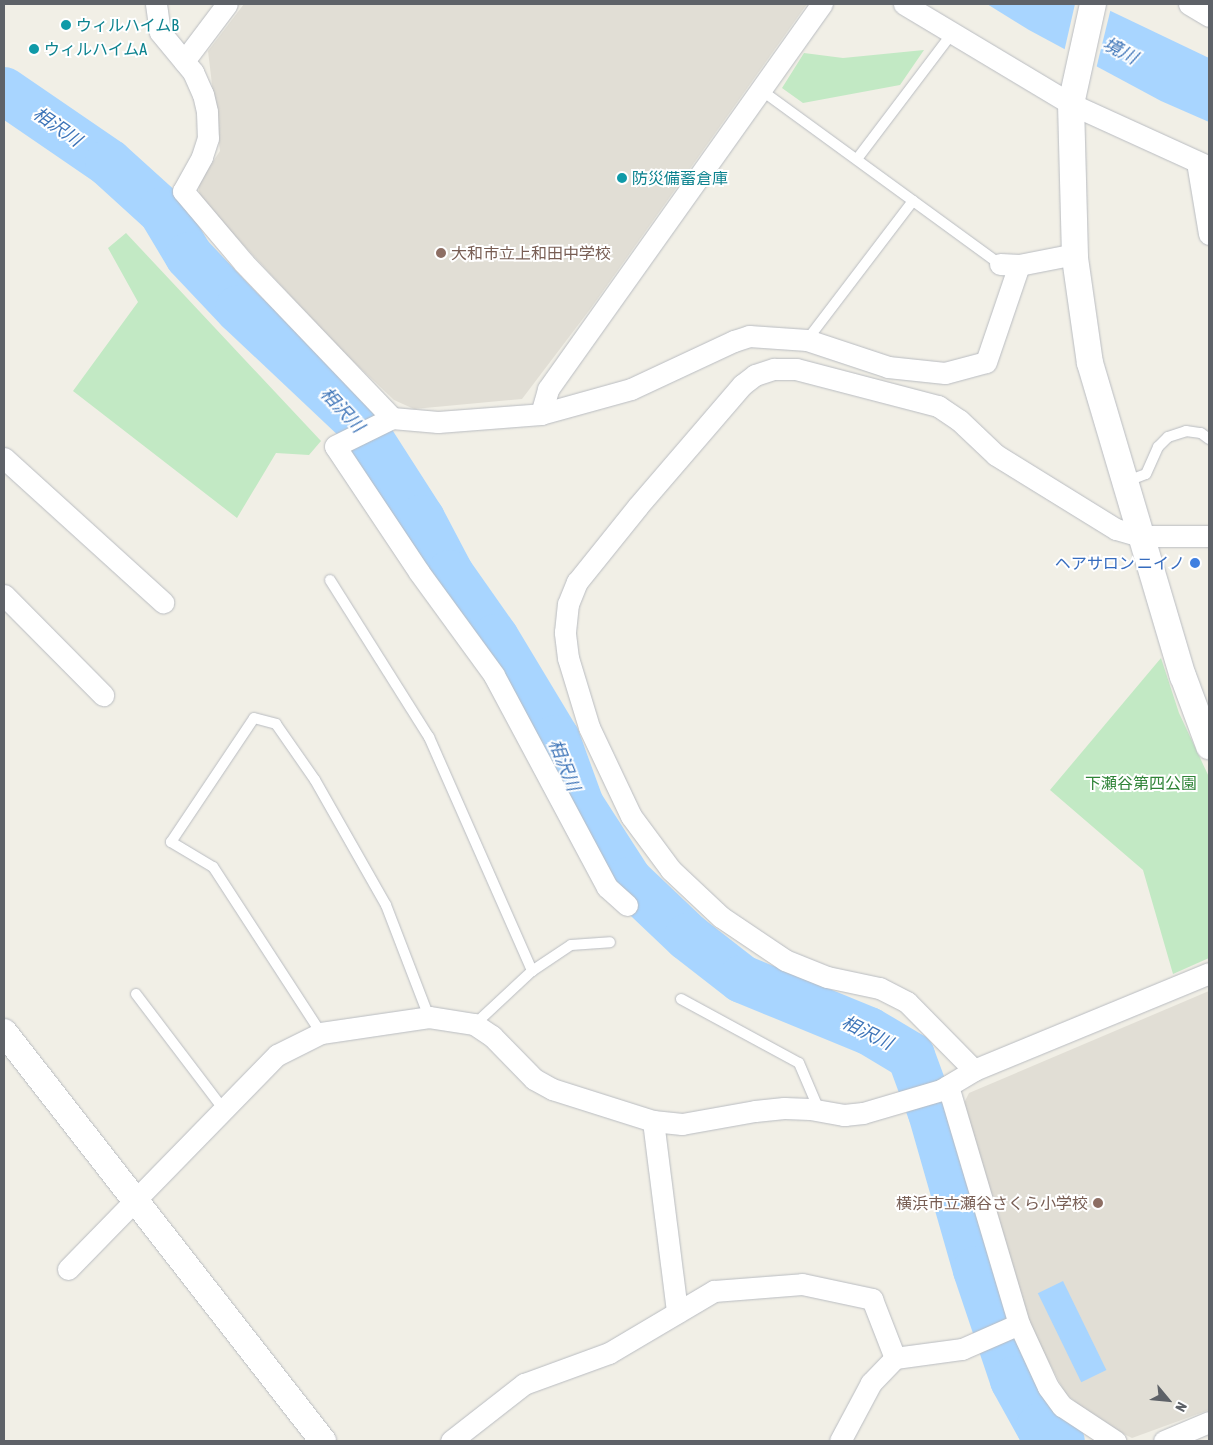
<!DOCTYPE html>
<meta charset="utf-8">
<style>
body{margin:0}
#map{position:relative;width:1213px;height:1445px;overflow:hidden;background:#f1efe6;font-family:"Asap Condensed","Noto Sans JP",sans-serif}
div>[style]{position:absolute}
.education>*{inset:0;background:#e1ded5}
.green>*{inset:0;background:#c2e9c4}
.water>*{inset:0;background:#a8d5ff;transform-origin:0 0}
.pier>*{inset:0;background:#f1efe6}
.river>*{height:48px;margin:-24px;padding:0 24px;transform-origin:24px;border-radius:24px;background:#a8d5ff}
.roads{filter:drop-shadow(0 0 1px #b9bcc1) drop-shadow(0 0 1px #b9bcc1)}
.service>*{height:10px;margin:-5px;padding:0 5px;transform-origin:5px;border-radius:5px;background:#fff}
.minor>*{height:21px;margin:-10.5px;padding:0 10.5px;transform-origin:10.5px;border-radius:10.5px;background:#fff}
.tertiary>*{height:26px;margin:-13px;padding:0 13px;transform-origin:13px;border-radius:13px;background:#fff}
.dots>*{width:14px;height:14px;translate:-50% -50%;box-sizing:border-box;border:2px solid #fff;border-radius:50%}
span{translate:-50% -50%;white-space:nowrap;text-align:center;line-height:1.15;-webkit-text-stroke:4px #fff;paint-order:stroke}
.culture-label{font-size:16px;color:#0d838f}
.left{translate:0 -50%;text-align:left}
.education-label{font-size:16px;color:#785e54}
.right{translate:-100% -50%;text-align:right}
.shop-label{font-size:16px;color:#366cbe}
.park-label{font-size:16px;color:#308438}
.water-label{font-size:18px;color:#3d74b8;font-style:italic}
.frame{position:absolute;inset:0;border:5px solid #5e6268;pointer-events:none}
.north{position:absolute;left:1143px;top:1375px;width:50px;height:50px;-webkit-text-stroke:4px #fff;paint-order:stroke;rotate:118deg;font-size:14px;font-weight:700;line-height:20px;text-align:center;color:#5e6268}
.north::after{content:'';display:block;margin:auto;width:18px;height:22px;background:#5e6268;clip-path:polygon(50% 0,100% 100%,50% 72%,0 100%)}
</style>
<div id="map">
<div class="education">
<div style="clip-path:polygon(244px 4px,807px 4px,591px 308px,522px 399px,414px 409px,394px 400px,337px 346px,200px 198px,198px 184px,220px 151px,208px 51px)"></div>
<div style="clip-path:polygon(1209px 991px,1209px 1410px,1132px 1438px,1097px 1421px,1065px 1393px,1014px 1295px,960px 1111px,969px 1093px)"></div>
</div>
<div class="green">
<div style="clip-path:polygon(924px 50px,900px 85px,803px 103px,782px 88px,804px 53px,843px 58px)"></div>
<div style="clip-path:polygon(126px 233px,321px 441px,309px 455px,276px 453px,237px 518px,73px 391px,138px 302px,108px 248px)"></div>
<div style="clip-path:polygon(1161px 658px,1179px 713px,1209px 777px,1209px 958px,1173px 974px,1143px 870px,1050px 790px)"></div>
</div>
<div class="water">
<div style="clip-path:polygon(987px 4px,1096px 4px,1209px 58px,1209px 122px,1161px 101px,1029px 30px)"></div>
<div style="left:1063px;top:1281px;width:99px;height:28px;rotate:64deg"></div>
</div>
<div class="pier">
<div style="clip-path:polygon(1075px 4px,1102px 4px,1111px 8px,1096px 69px,1064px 52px)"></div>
</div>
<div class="river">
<div style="left:4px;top:91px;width:127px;rotate:34.4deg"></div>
<div style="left:109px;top:163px;width:72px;rotate:42.2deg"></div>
<div style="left:162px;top:211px;width:52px;rotate:59deg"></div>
<div style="left:189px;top:256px;width:73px;rotate:46.7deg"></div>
<div style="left:239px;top:309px;width:163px;rotate:43.3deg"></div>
<div style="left:358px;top:421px;width:117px;rotate:57.3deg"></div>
<div style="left:421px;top:519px;width:62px;rotate:62.2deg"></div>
<div style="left:450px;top:574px;width:78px;rotate:54.9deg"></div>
<div style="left:495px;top:638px;width:118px;rotate:58.9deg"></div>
<div style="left:556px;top:739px;width:70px;rotate:70deg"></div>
<div style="left:580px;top:805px;width:90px;rotate:57.2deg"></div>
<div style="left:629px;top:881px;width:81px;rotate:43.5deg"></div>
<div style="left:688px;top:937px;width:68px;rotate:37.9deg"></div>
<div style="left:742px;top:979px;width:137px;rotate:22.3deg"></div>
<div style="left:869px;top:1031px;width:49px;rotate:30.8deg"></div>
<div style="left:911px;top:1056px;width:61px;rotate:69.8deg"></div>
<div style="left:932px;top:1113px;width:163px;rotate:74deg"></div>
<div style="left:977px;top:1270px;width:116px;rotate:71.4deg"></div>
<div style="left:1014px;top:1380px;width:54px;rotate:61deg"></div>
<div style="left:1040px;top:1427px;width:25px;rotate:34deg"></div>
</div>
<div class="roads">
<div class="service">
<div style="left:761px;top:90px;width:296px;rotate:36.1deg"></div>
<div style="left:857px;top:159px;width:159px;rotate:-52.9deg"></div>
<div style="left:807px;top:340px;width:175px;rotate:-52.7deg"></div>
<div style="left:1125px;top:482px;width:22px;rotate:-21deg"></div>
<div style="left:1146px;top:474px;width:30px;rotate:-66deg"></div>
<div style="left:1158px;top:447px;width:14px;rotate:-45deg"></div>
<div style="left:1168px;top:437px;width:19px;rotate:-18deg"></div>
<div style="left:1186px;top:431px;width:15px;rotate:8deg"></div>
<div style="left:1201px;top:433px;width:10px;rotate:37deg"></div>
<div style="left:330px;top:580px;width:186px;rotate:57.8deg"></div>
<div style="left:429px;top:737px;width:256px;rotate:66.2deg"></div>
<div style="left:136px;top:994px;width:146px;rotate:52.8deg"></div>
<div style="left:681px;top:999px;width:134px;rotate:28.5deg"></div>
<div style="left:799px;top:1063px;width:51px;rotate:66.9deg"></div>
<div style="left:474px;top:1025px;width:79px;rotate:-43deg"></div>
<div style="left:532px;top:971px;width:47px;rotate:-33.7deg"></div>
<div style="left:571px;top:945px;width:39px;rotate:-4deg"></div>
<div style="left:321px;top:1033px;width:198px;rotate:-123deg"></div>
<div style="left:213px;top:867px;width:49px;rotate:-149.2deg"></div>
<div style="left:171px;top:842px;width:149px;rotate:-56.2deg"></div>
<div style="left:254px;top:718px;width:23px;rotate:15deg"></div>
<div style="left:276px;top:724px;width:68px;rotate:55.1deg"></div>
<div style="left:315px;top:780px;width:144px;rotate:60.4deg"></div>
<div style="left:386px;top:905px;width:120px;rotate:69deg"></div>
</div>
<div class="minor">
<div style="left:156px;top:4px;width:28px;rotate:82deg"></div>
<div style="left:160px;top:32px;width:52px;rotate:50.5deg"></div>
<div style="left:193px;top:72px;width:24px;rotate:66deg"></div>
<div style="left:203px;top:94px;width:18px;rotate:77deg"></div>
<div style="left:207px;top:112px;width:26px;rotate:88deg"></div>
<div style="left:208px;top:138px;width:20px;rotate:108deg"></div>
<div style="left:202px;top:157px;width:39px;rotate:119deg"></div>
<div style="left:183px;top:191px;width:94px;rotate:49.7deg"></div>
<div style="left:244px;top:263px;width:214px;rotate:46.3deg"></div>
<div style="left:904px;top:4px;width:195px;rotate:30.9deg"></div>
<div style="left:1071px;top:104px;width:152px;rotate:24.5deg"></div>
<div style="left:1189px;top:4px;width:23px;rotate:31deg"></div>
<div style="left:184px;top:61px;width:71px;rotate:-53deg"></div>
<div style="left:1197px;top:162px;width:73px;rotate:80.5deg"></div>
<div style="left:1000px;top:264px;width:19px;rotate:3deg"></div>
<div style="left:1019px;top:265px;width:57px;rotate:-11.1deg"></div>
<div style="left:541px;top:414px;width:93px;rotate:-15.5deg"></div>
<div style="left:631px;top:389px;width:114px;rotate:-25deg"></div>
<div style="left:734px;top:341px;width:16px;rotate:-18deg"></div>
<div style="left:749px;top:336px;width:58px;rotate:3.9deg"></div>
<div style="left:807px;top:340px;width:85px;rotate:18.4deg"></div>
<div style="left:888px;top:367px;width:57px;rotate:6deg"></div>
<div style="left:945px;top:373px;width:42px;rotate:-15deg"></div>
<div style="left:986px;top:362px;width:102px;rotate:-71.2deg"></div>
<div style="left:4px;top:458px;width:215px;rotate:42.2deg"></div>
<div style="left:4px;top:595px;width:141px;rotate:45.3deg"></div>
<div style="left:627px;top:905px;width:27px;rotate:-138deg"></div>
<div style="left:607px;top:887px;width:240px;rotate:-118.1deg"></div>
<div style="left:494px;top:675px;width:127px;rotate:-126.1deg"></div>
<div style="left:419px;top:572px;width:151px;rotate:-123.7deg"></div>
<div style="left:335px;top:446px;width:64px;rotate:-26.2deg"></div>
<div style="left:392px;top:418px;width:46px;rotate:5deg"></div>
<div style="left:438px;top:422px;width:103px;rotate:-4.4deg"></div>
<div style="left:541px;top:414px;width:26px;rotate:-74deg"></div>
<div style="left:548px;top:389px;width:473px;rotate:-54.6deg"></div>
<div style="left:974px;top:1070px;width:95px;rotate:-134.6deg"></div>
<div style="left:907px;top:1002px;width:31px;rotate:-153deg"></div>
<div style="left:879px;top:988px;width:53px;rotate:-168.1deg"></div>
<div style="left:827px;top:977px;width:45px;rotate:-158deg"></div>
<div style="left:785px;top:960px;width:77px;rotate:-146.1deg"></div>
<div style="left:721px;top:917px;width:69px;rotate:-136.8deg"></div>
<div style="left:671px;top:870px;width:67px;rotate:-126.5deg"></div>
<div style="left:631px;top:816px;width:98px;rotate:-115.3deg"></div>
<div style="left:589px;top:727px;width:72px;rotate:-106.9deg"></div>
<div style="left:568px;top:658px;width:26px;rotate:-97deg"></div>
<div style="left:565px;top:632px;width:28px;rotate:-84deg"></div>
<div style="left:568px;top:604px;width:24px;rotate:-68deg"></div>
<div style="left:577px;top:582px;width:97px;rotate:-51.2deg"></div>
<div style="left:638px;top:506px;width:160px;rotate:-49.3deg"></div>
<div style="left:742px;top:385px;width:16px;rotate:-38deg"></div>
<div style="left:755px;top:375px;width:20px;rotate:-18deg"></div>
<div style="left:774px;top:369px;width:22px"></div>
<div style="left:796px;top:369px;width:147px;rotate:14.6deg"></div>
<div style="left:938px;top:406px;width:25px;rotate:34deg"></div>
<div style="left:959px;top:420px;width:51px;rotate:43.4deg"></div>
<div style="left:996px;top:455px;width:141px;rotate:31.7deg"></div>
<div style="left:1116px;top:529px;width:25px;rotate:16deg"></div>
<div style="left:1140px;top:536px;width:69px"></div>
<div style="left:948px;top:1086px;width:248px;rotate:73.4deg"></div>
<div style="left:1019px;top:1324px;width:69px;rotate:65.3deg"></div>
<div style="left:1048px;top:1387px;width:24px;rotate:54deg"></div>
<div style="left:1062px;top:1406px;width:64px;rotate:33.4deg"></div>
<div style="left:653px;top:1121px;width:193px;rotate:82.8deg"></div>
<div style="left:68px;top:1269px;width:299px;rotate:-45.7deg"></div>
<div style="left:277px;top:1055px;width:49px;rotate:-26.6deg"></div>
<div style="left:321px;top:1033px;width:109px;rotate:-8.4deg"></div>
<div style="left:429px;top:1017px;width:46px;rotate:8.8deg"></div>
<div style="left:474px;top:1024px;width:22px;rotate:34deg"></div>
<div style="left:492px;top:1036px;width:60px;rotate:45.7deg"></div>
<div style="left:534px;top:1079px;width:21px;rotate:29deg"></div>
<div style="left:552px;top:1089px;width:106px;rotate:17.6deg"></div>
<div style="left:653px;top:1121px;width:29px;rotate:6deg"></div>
<div style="left:682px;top:1124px;width:74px;rotate:-10.1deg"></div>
<div style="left:755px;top:1111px;width:29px;rotate:-6deg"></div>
<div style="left:784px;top:1108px;width:26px;rotate:2deg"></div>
<div style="left:810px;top:1109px;width:35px;rotate:10deg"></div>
<div style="left:844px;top:1115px;width:19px;rotate:-6deg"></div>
<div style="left:863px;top:1113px;width:81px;rotate:-16.4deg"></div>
<div style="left:941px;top:1090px;width:39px;rotate:-31deg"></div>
<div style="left:974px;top:1070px;width:254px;rotate:-22.4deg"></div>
<div style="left:895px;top:1358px;width:68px;rotate:-7.7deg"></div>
<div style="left:962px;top:1349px;width:62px;rotate:-23.7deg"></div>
<div style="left:451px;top:1441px;width:93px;rotate:-38deg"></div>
<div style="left:524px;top:1384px;width:90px;rotate:-20deg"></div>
<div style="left:609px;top:1353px;width:122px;rotate:-30.6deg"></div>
<div style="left:714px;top:1291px;width:88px;rotate:-4.5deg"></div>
<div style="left:802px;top:1284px;width:72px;rotate:12.1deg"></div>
<div style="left:872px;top:1299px;width:63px;rotate:68.7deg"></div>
<div style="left:895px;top:1358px;width:35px;rotate:134deg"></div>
<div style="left:871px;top:1383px;width:66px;rotate:118.1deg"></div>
<div style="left:1164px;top:1441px;width:49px;rotate:-22.9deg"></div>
</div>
<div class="tertiary">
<div style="left:1093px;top:4px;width:102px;rotate:102.4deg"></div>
<div style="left:1071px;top:104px;width:154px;rotate:88.5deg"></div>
<div style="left:1075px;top:258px;width:106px;rotate:81.9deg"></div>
<div style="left:1090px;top:363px;width:327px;rotate:73.5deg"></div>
<div style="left:1183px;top:676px;width:75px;rotate:69.6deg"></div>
<div style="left:4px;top:1032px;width:519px;rotate:52.05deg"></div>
</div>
</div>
<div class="dots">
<div style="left:66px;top:25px;background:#0f9aa8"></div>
<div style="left:34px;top:49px;background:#0f9aa8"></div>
<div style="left:622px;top:178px;background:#0f9aa8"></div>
<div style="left:441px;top:253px;background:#8d6e63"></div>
<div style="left:1195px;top:563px;background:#3f7fe0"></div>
<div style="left:1098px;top:1203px;background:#8d6e63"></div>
</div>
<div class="culture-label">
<span class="left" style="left:76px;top:25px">ウィルハイムB</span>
<span class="left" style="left:44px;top:49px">ウィルハイムA</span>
<span class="left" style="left:632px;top:178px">防災備蓄倉庫</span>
</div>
<div class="education-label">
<span class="left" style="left:451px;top:253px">大和市立上和田中学校</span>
<span class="right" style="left:1088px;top:1203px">横浜市立瀬谷さくら小学校</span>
</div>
<div class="shop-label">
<span class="right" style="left:1185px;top:563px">ヘアサロン ニイノ</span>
</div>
<div class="park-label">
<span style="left:1141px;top:783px">下瀬谷第四公園</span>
</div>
<div class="water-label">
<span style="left:1120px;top:51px;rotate:28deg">境川</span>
<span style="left:57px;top:127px;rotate:35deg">相沢川</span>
<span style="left:342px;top:410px;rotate:47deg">相沢川</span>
<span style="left:564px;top:765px;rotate:68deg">相沢川</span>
<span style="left:867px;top:1033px;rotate:26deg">相沢川</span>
</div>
<div class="frame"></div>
<div class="north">N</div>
</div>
